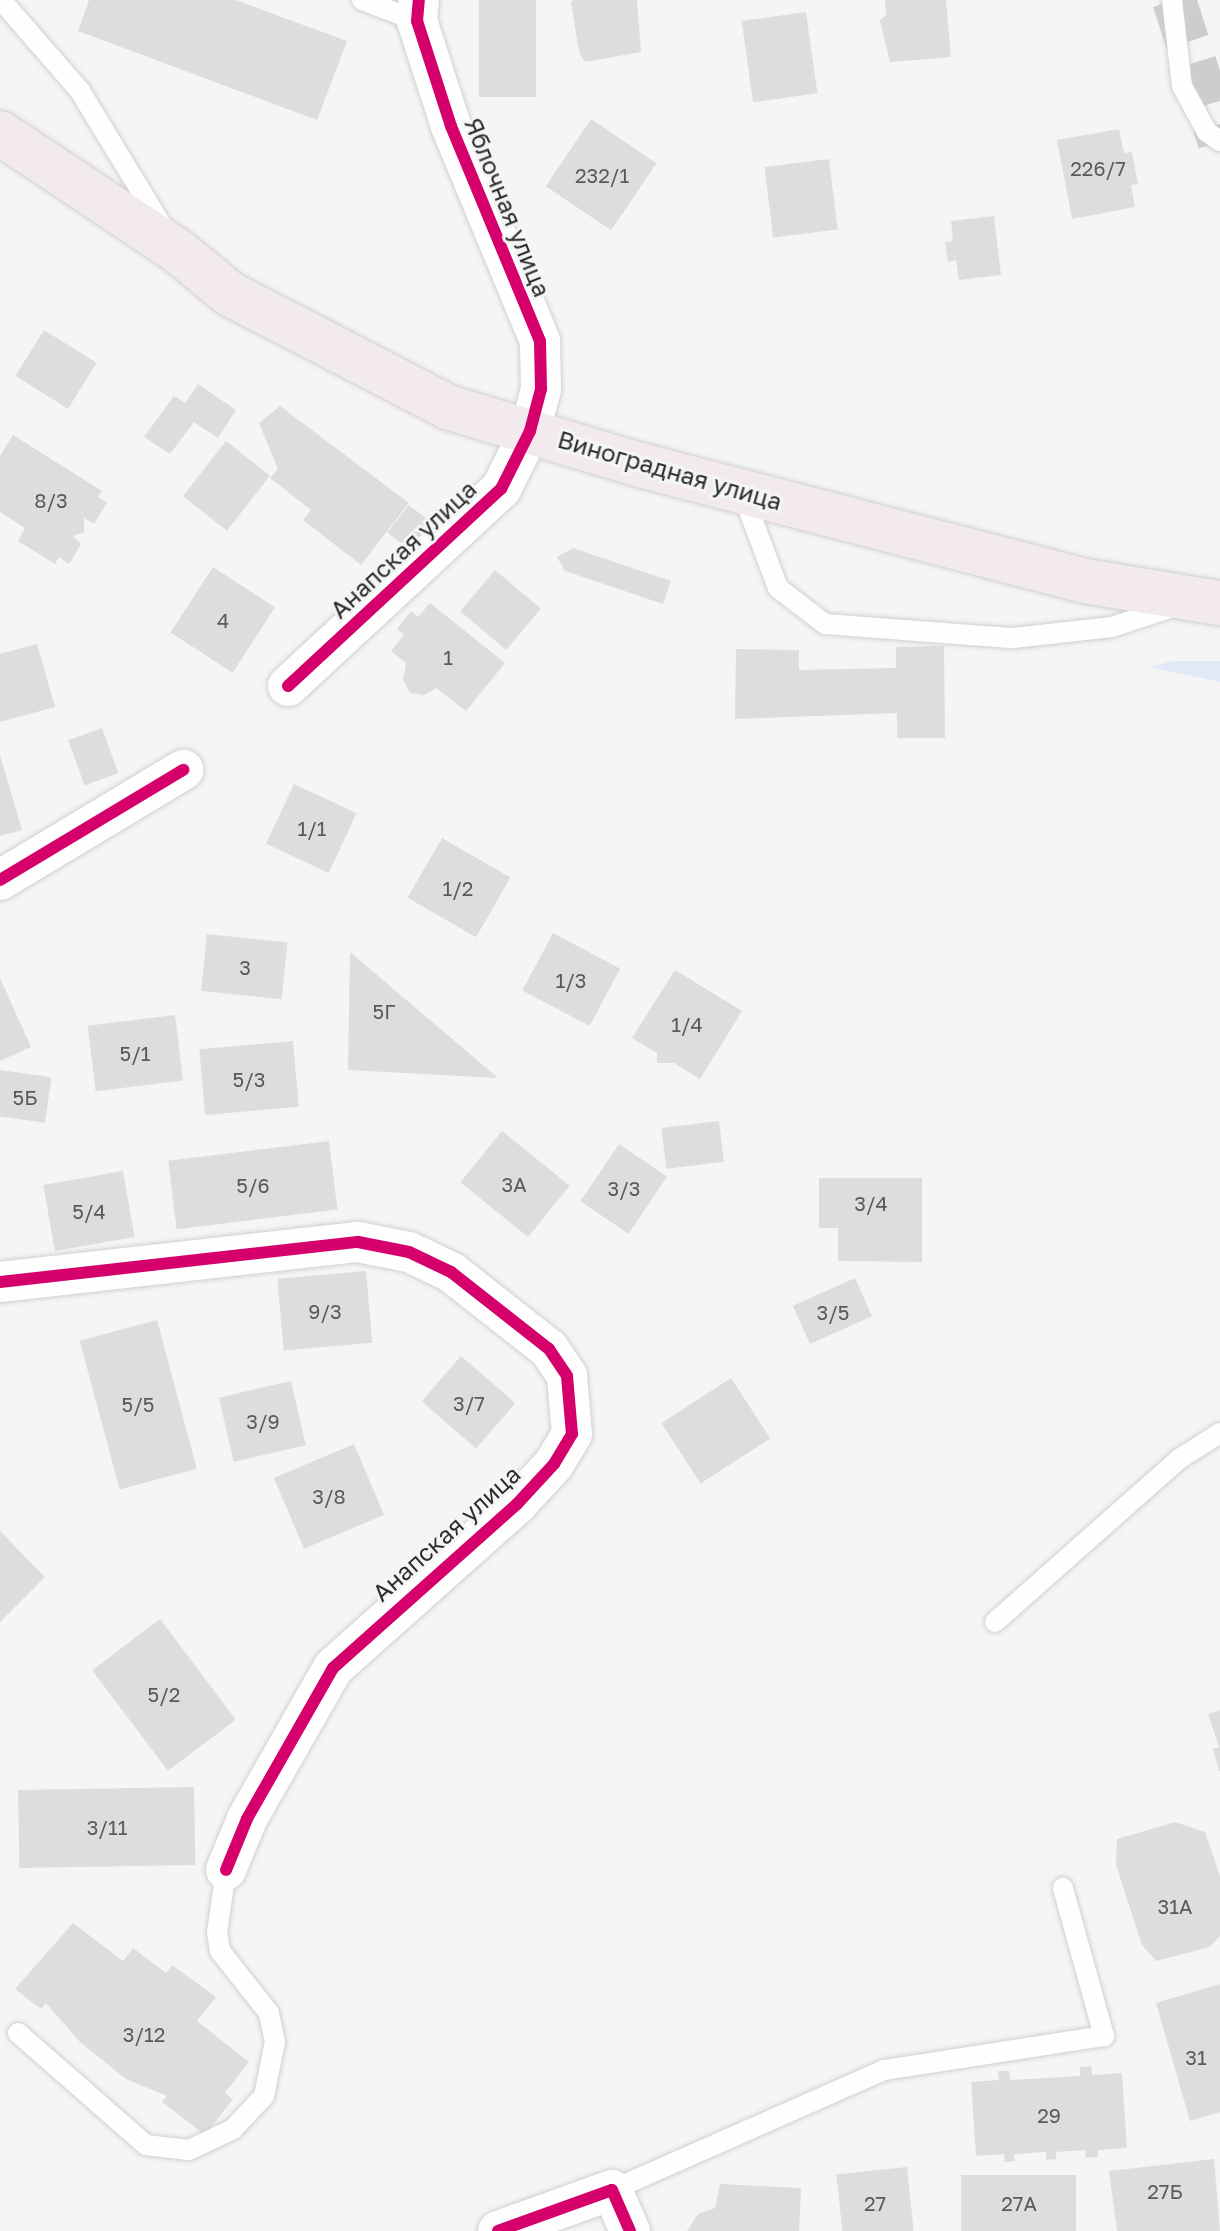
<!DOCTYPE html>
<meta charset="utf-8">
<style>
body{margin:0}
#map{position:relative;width:1220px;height:2231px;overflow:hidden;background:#f5f5f5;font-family:"Golos Text",sans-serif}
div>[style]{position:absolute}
.green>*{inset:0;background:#e1e9f9}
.building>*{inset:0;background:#ddd;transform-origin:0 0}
.primary-tunnel>*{height:44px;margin-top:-22px;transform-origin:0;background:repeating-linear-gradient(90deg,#cdcdcd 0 44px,transparent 0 66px)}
.roads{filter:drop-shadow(0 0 2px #d0d0d0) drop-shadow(0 0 2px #d0d0d0)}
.lane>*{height:20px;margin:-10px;padding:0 10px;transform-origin:10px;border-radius:10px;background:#fefefe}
.street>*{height:40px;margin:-20px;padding:0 20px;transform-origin:20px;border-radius:20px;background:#fefefe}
.primary>*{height:44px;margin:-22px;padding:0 22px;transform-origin:22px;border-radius:22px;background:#f3eaed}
.cycleway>*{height:12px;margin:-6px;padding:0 6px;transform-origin:6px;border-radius:6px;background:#d6006c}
span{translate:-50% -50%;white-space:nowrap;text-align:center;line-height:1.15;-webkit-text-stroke:6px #f4f5f6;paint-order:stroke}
.number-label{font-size:20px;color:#5a5a5a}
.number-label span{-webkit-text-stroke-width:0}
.street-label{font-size:24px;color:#2d2d2d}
</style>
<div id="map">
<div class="green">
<div style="clip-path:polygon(1174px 661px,1220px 661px,1220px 682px,1149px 667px)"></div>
</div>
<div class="building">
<div style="clip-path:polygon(89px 0,236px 0,347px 41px,317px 120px,78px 31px)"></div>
<div style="left:479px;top:0;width:57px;height:97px"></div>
<div style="clip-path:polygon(574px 0,637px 0,641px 52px,585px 62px,579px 52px,571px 2px)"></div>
<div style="clip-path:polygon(885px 0,946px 0,951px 57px,890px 62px,880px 20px,886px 16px)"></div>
<div style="left:806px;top:12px;width:82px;height:65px;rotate:82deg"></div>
<div style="left:591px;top:119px;width:79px;height:81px;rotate:34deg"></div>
<div style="clip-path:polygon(1119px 129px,1124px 153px,1132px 152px,1138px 184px,1131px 185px,1135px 207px,1072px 219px,1057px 140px)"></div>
<div style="left:829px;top:159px;width:71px;height:65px;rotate:83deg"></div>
<div style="clip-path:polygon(994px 216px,1001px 275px,959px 280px,956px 260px,948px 262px,945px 242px,953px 241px,951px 221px)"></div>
<div style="left:44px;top:330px;width:62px;height:54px;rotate:32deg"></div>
<div style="clip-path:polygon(198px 384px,236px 410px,218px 438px,194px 422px,170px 454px,144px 437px,174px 396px,185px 403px)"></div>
<div style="clip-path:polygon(280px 406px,409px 503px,361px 565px,303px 520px,311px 510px,270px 478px,278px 469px,259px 423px)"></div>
<div style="clip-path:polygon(13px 435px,102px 491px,98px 497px,107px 503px,94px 524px,84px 518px,84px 532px,73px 536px,81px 544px,69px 564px,59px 557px,55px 564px,18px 541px,25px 528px,0 512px,0 456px)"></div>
<div style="left:226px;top:441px;width:56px;height:70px;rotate:38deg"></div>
<div style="left:409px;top:505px;width:31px;height:35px;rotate:38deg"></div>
<div style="clip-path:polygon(573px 548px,671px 581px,663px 604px,565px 571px,557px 557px)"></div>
<div style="left:213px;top:567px;width:74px;height:78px;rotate:33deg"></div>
<div style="left:495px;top:570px;width:60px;height:54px;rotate:40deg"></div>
<div style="clip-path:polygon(430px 603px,505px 663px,466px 711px,436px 688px,424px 695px,410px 693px,403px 680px,406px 663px,391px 651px,404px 635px,397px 629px,411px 611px,418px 617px)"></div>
<div style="clip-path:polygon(37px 644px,55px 707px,0 722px,0 654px)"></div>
<div style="clip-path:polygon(944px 646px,945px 738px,897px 738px,897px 713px,735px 719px,736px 649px,799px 650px,799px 670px,896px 668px,896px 647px)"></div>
<div style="left:102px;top:728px;width:48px;height:36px;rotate:70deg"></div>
<div style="clip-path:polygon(0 755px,22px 830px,0 836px)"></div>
<div style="left:294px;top:784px;width:69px;height:66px;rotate:25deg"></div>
<div style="left:442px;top:838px;width:79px;height:69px;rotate:30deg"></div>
<div style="left:553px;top:933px;width:76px;height:65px;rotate:28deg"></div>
<div style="left:207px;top:934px;width:81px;height:57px;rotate:6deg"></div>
<div style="clip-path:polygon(350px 952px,498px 1078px,348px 1070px)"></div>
<div style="clip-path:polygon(675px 970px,742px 1011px,700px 1079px,674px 1063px,657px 1063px,657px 1053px,632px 1038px)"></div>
<div style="clip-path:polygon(0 978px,31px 1047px,0 1061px)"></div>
<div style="left:175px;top:1015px;width:66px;height:88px;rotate:83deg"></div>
<div style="left:293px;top:1041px;width:66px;height:94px;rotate:85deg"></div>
<div style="left:0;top:1070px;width:52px;height:46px;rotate:8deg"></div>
<div style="left:719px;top:1121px;width:41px;height:58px;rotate:83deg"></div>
<div style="left:502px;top:1131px;width:87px;height:66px;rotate:39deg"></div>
<div style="left:329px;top:1141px;width:69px;height:162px;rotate:83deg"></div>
<div style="left:619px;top:1144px;width:58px;height:69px;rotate:34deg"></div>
<div style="left:123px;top:1171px;width:67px;height:81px;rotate:80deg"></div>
<div style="clip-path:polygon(819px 1178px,922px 1178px,922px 1262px,838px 1261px,838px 1228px,819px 1228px)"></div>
<div style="left:366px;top:1271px;width:72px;height:89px;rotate:85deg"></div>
<div style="left:855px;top:1278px;width:42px;height:68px;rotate:66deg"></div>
<div style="left:157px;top:1320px;width:154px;height:80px;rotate:75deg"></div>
<div style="left:461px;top:1356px;width:72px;height:60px;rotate:41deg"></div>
<div style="left:731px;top:1378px;width:72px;height:83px;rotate:57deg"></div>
<div style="left:291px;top:1381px;width:66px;height:74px;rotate:77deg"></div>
<div style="left:354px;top:1444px;width:77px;height:87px;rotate:67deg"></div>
<div style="clip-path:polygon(0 1531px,45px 1577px,0 1622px)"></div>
<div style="left:160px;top:1619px;width:126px;height:85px;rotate:53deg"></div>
<div style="clip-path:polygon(1220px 1710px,1220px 1771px,1219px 1771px,1213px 1749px,1219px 1747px,1208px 1714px)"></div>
<div style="left:194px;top:1787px;width:78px;height:176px;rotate:89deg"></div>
<div style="clip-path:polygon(1175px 1822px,1205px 1832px,1220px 1876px,1220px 1936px,1210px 1947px,1156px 1961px,1142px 1945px,1116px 1865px,1117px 1839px)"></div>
<div style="clip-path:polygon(73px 1923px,123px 1961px,133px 1948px,166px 1973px,172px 1965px,216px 1997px,197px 2021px,249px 2062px,225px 2093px,233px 2099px,205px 2135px,162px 2102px,167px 2096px,126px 2079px,80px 2042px,46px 2003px,41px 2009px,15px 1989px)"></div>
<div style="clip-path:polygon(1220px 1984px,1220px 2112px,1190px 2121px,1156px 2003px)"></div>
<div style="clip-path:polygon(1091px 2066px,1092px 2075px,1122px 2073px,1127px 2148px,1098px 2150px,1098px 2157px,1086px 2158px,1085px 2150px,1056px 2152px,1056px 2159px,1046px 2160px,1046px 2152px,1014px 2154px,1015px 2161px,1005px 2162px,1004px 2154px,976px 2156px,971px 2082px,999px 2080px,998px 2071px,1009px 2071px,1010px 2080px,1080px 2076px,1080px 2067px)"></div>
<div style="clip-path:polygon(1214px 2159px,1220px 2231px,1117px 2231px,1109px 2171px)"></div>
<div style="left:907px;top:2167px;width:64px;height:71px;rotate:84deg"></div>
<div style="left:1076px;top:2175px;width:56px;height:115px;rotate:90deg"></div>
<div style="clip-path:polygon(720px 2184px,801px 2188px,799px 2231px,687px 2231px,698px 2214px,715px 2208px)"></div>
</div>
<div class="primary-tunnel">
<div style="left:1174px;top:0;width:149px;rotate:72.1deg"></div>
</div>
<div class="roads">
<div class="lane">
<div style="left:1px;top:0;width:121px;rotate:49deg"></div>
<div style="left:80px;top:91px;width:162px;rotate:58.7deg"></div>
<div style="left:362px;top:0;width:59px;rotate:20.9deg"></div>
<div style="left:1172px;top:0;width:87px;rotate:83.4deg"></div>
<div style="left:1182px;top:86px;width:52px;rotate:61.5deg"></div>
<div style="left:1207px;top:132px;width:16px;rotate:35deg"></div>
<div style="left:742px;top:492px;width:103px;rotate:69.4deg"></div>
<div style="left:778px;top:588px;width:59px;rotate:37.5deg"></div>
<div style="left:825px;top:624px;width:189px;rotate:4.3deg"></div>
<div style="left:1013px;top:638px;width:100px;rotate:-6.3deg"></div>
<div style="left:1112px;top:627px;width:66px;rotate:-18.4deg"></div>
<div style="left:995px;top:1622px;width:246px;rotate:-41.5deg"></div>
<div style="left:1179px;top:1459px;width:49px;rotate:-32.4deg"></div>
<div style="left:18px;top:2033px;width:170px;rotate:41.2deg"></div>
<div style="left:146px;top:2145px;width:43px;rotate:6.6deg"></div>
<div style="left:189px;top:2150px;width:49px;rotate:-25.5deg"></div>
<div style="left:233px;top:2129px;width:45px;rotate:-46.8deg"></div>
<div style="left:264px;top:2096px;width:55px;rotate:-78.5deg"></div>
<div style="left:275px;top:2042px;width:30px;rotate:-102deg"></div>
<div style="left:269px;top:2013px;width:79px;rotate:-128.3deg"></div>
<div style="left:220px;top:1951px;width:18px;rotate:-99deg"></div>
<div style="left:217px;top:1933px;width:64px;rotate:-81.9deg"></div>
<div style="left:612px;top:2190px;width:297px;rotate:-23.8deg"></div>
<div style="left:884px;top:2070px;width:223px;rotate:-8.8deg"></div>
<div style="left:1104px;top:2036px;width:154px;rotate:-105.5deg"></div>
</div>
<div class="street">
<div style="left:288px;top:686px;width:290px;rotate:-42.8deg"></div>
<div style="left:501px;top:489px;width:65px;rotate:-63.4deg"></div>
<div style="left:530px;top:431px;width:43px;rotate:-75.3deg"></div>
<div style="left:541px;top:389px;width:48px;rotate:-91.2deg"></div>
<div style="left:540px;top:341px;width:233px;rotate:-112.5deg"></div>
<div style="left:451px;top:126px;width:110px;rotate:-107.9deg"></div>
<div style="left:417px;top:21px;width:21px;rotate:-85deg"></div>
<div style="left:0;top:880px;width:214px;rotate:-31deg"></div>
<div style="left:0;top:1282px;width:360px;rotate:-6.4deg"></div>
<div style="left:358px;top:1242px;width:52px;rotate:11.1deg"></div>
<div style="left:409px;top:1252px;width:47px;rotate:25.5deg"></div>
<div style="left:451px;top:1272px;width:125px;rotate:38.2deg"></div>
<div style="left:549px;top:1349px;width:32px;rotate:56deg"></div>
<div style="left:567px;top:1376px;width:58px;rotate:85.1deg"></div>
<div style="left:572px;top:1434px;width:35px;rotate:121deg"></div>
<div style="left:554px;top:1464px;width:54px;rotate:132.8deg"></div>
<div style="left:517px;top:1504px;width:246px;rotate:138.3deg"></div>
<div style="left:333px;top:1668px;width:174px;rotate:119.7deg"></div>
<div style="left:247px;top:1819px;width:55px;rotate:112.4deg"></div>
<div style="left:498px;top:2231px;width:121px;rotate:-19.8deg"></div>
<div style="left:612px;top:2190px;width:45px;rotate:66.3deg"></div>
</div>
<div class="primary">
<div style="left:0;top:133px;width:215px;rotate:33.6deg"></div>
<div style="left:179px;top:252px;width:66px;rotate:39.5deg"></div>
<div style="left:230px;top:294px;width:248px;rotate:27.4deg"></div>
<div style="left:450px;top:408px;width:198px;rotate:16.7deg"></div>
<div style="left:640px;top:465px;width:460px;rotate:14.6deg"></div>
<div style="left:1085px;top:581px;width:137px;rotate:9.3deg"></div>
</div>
</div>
<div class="cycleway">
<div style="left:288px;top:686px;width:290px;rotate:-42.8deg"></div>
<div style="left:501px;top:489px;width:65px;rotate:-63.4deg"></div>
<div style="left:530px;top:431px;width:43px;rotate:-75.3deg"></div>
<div style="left:541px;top:389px;width:48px;rotate:-91.2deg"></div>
<div style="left:540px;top:341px;width:233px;rotate:-112.5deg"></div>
<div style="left:451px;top:126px;width:110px;rotate:-107.9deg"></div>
<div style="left:417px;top:21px;width:21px;rotate:-85deg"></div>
<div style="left:0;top:880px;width:214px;rotate:-31deg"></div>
<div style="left:0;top:1282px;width:360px;rotate:-6.4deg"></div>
<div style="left:358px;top:1242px;width:52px;rotate:11.1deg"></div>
<div style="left:409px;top:1252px;width:47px;rotate:25.5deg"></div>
<div style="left:451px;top:1272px;width:125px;rotate:38.2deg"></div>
<div style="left:549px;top:1349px;width:32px;rotate:56deg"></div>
<div style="left:567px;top:1376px;width:58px;rotate:85.1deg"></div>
<div style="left:572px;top:1434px;width:35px;rotate:121deg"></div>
<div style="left:554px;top:1464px;width:54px;rotate:132.8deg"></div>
<div style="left:517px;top:1504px;width:246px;rotate:138.3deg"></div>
<div style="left:333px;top:1668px;width:174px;rotate:119.7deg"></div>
<div style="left:247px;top:1819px;width:55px;rotate:112.4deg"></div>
<div style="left:498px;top:2231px;width:121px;rotate:-19.8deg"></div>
<div style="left:612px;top:2190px;width:45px;rotate:66.3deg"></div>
</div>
<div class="number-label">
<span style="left:1098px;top:168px">226/7</span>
<span style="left:602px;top:175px">232/1</span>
<span style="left:51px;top:500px">8/3</span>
<span style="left:223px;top:620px">4</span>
<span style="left:448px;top:657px">1</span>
<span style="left:312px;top:828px">1/1</span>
<span style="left:458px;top:888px">1/2</span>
<span style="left:245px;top:967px">3</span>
<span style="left:571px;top:980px">1/3</span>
<span style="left:384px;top:1011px">5Г</span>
<span style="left:687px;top:1024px">1/4</span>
<span style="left:135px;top:1053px">5/1</span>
<span style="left:249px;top:1079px">5/3</span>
<span style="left:25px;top:1097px">5Б</span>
<span style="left:514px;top:1184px">3А</span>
<span style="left:253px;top:1185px">5/6</span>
<span style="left:624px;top:1188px">3/3</span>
<span style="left:871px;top:1203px">3/4</span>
<span style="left:89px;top:1211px">5/4</span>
<span style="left:325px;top:1311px">9/3</span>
<span style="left:833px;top:1312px">3/5</span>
<span style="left:469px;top:1403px">3/7</span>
<span style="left:138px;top:1404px">5/5</span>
<span style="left:263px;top:1421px">3/9</span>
<span style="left:329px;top:1496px">3/8</span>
<span style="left:164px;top:1694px">5/2</span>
<span style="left:107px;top:1827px">3/11</span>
<span style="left:1175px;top:1906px">31А</span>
<span style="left:144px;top:2034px">3/12</span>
<span style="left:1196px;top:2057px">31</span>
<span style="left:1049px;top:2115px">29</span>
<span style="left:1165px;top:2191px">27Б</span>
<span style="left:875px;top:2203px">27</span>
<span style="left:1019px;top:2203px">27А</span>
</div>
<div class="street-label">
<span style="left:508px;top:207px;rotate:68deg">Яблочная улица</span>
<span style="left:670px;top:470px;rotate:16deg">Виноградная улица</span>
<span style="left:403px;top:549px;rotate:-43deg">Анапская улица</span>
<span style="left:446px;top:1533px;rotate:-42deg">Анапская улица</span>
</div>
</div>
